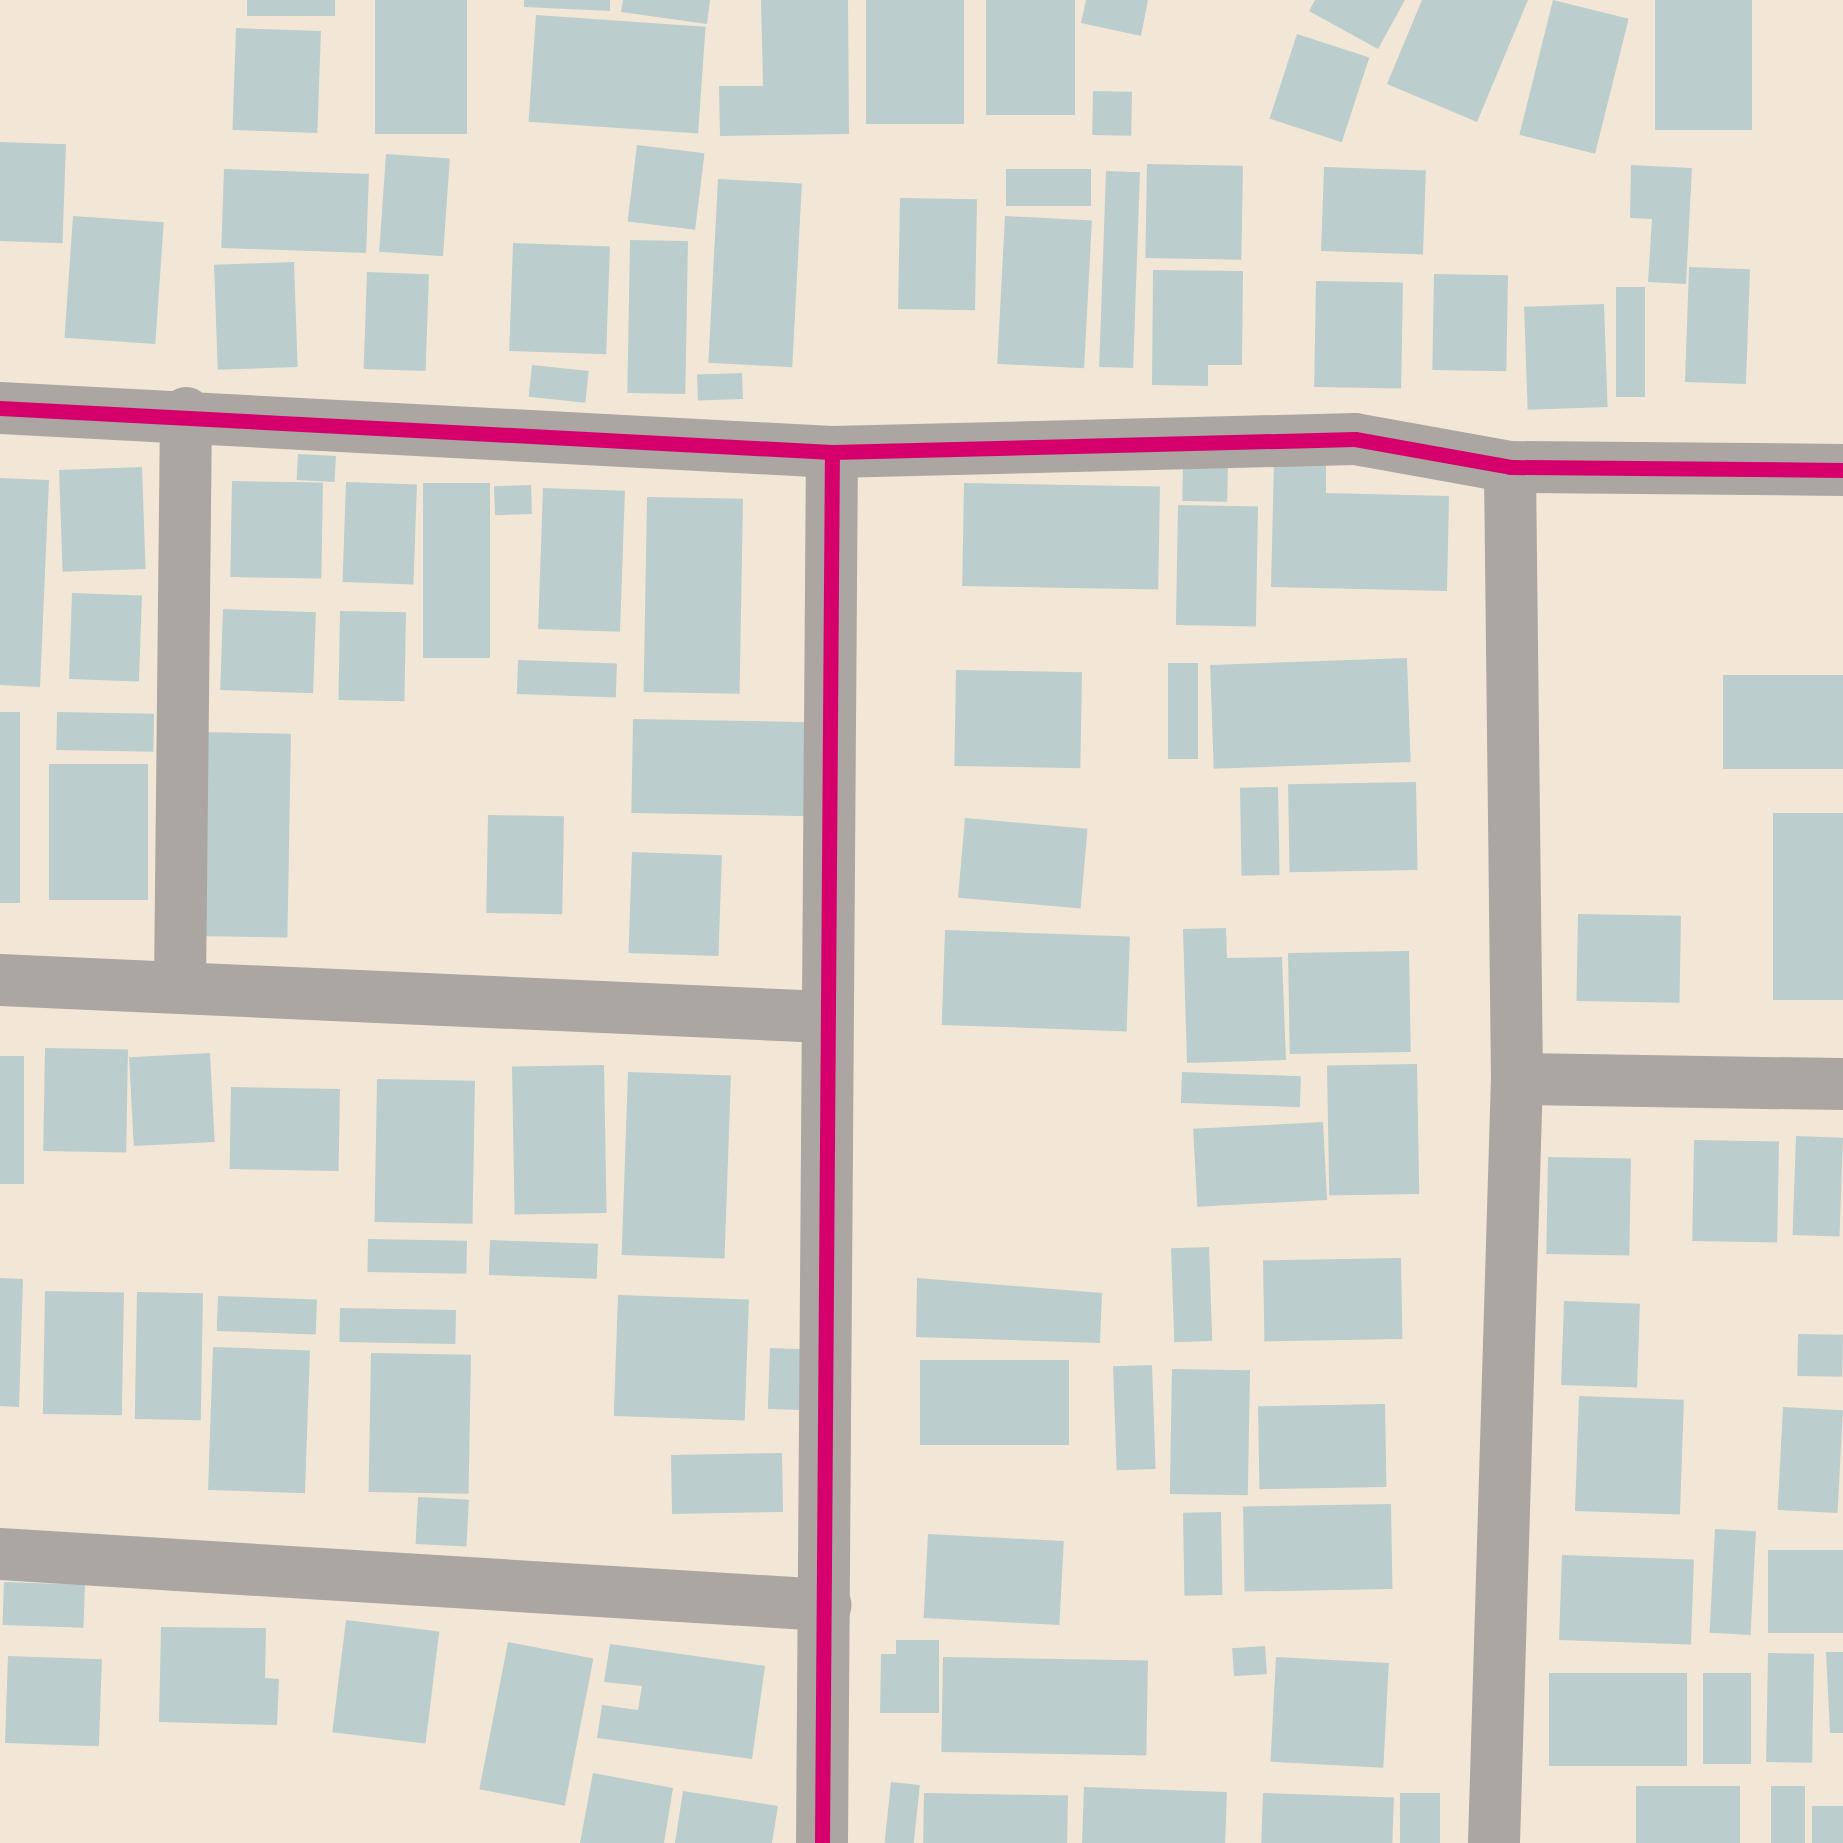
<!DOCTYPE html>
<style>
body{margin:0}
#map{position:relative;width:1843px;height:1843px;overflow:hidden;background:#f2e7d7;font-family:Barlow,sans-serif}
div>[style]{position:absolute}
.building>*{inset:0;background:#bccdcd;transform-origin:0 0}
.minor>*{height:52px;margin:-26px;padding:0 26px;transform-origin:26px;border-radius:26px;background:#aba6a1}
.cycleway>*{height:15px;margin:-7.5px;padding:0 7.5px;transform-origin:7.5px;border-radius:7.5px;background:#d6006c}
span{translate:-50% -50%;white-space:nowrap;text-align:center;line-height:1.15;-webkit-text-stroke:8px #fee9cb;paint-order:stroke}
</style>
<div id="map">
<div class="building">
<div style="left:247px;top:0;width:88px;height:16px"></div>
<div style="left:375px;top:0;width:92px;height:134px"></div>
<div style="clip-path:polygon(524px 0,610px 0,610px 11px,524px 7px)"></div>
<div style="clip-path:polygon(623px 0,710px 0,707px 24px,621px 12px)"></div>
<div style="clip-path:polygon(761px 0,848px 0,849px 134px,720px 136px,719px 86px,763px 86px)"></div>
<div style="left:866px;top:0;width:98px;height:124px"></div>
<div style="left:986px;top:0;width:89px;height:115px"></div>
<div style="clip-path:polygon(1086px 0,1148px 0,1141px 36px,1081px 23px)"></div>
<div style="clip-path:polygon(1315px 0,1405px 0,1378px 49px,1309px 11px)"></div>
<div style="clip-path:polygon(1422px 0,1528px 0,1477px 122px,1387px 84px)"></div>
<div style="left:1553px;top:0;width:78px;height:139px;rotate:14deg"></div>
<div style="left:1655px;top:0;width:97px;height:130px"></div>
<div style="left:536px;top:15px;width:170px;height:107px;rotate:4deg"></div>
<div style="left:236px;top:28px;width:85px;height:102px;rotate:2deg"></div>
<div style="left:1297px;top:34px;width:76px;height:89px;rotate:18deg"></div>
<div style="left:1093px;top:91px;width:39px;height:44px;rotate:1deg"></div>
<div style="left:0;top:142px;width:66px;height:99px;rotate:2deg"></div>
<div style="left:637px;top:145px;width:68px;height:77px;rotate:7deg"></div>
<div style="left:386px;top:154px;width:64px;height:98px;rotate:4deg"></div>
<div style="left:1147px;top:164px;width:96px;height:94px;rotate:1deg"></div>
<div style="clip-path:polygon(1631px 165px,1692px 168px,1686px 284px,1648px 282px,1652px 219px,1630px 218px)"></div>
<div style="left:1324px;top:167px;width:102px;height:84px;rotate:2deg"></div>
<div style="left:224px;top:169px;width:145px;height:79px;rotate:2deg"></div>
<div style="left:1091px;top:169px;width:37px;height:85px;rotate:90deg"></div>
<div style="left:1106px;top:171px;width:34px;height:196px;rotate:2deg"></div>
<div style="left:718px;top:179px;width:84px;height:184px;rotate:3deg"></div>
<div style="left:900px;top:198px;width:77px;height:111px;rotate:1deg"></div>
<div style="left:73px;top:216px;width:91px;height:122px;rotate:4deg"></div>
<div style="left:1005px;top:216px;width:87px;height:148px;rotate:3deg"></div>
<div style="left:630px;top:240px;width:58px;height:153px;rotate:1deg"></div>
<div style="left:513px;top:243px;width:97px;height:108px;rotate:2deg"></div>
<div style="left:294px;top:262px;width:105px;height:80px;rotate:88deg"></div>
<div style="left:1689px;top:267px;width:61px;height:115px;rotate:2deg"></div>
<div style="clip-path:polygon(1153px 270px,1243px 271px,1242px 365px,1208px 365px,1208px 386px,1152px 385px)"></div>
<div style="left:367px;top:272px;width:62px;height:97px;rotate:2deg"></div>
<div style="left:1434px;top:274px;width:74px;height:96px;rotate:1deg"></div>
<div style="left:1316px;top:281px;width:87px;height:106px;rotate:1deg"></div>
<div style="left:1616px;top:287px;width:29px;height:110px"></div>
<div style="left:1604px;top:304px;width:103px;height:80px;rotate:88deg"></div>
<div style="left:532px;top:365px;width:57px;height:32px;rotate:6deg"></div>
<div style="left:742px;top:373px;width:26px;height:45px;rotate:88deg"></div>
<div style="left:298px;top:454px;width:38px;height:26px;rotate:3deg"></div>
<div style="left:1183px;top:459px;width:45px;height:42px;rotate:1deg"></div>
<div style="clip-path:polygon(1274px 462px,1326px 463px,1326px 493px,1449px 496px,1447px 591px,1271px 587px)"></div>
<div style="left:142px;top:467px;width:102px;height:83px;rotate:88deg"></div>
<div style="clip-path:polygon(0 478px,49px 480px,40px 687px,0 685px)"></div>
<div style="left:232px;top:481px;width:91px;height:96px;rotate:1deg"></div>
<div style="left:346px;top:482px;width:71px;height:100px;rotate:2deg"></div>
<div style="left:423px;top:483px;width:67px;height:175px"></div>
<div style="left:964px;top:483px;width:196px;height:103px;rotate:1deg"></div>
<div style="left:531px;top:485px;width:29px;height:37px;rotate:88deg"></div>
<div style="left:543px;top:488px;width:82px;height:141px;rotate:2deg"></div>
<div style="left:647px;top:497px;width:96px;height:195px;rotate:1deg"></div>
<div style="left:1178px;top:505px;width:80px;height:120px;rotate:1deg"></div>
<div style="left:72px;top:593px;width:70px;height:86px;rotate:2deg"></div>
<div style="left:223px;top:609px;width:93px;height:81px;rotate:2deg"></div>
<div style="left:340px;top:611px;width:66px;height:89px;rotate:1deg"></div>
<div style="left:1407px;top:658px;width:104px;height:197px;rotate:88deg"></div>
<div style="left:518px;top:660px;width:99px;height:34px;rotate:2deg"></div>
<div style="left:1168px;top:663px;width:30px;height:96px"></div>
<div style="left:956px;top:670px;width:126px;height:96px;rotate:1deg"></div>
<div style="left:1843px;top:675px;width:94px;height:120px;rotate:90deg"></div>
<div style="left:0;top:712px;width:20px;height:191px"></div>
<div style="left:57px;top:712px;width:97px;height:38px;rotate:1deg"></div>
<div style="left:633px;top:719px;width:180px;height:94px;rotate:1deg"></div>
<div style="left:197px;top:732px;width:94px;height:204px;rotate:1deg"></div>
<div style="left:49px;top:764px;width:99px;height:136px"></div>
<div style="left:1416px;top:782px;width:88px;height:128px;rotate:89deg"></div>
<div style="left:1278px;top:787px;width:88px;height:38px;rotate:89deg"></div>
<div style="left:1843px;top:813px;width:187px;height:70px;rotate:90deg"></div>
<div style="left:488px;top:815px;width:76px;height:98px;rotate:1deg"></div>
<div style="left:965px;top:818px;width:123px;height:80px;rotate:5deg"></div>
<div style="left:632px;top:852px;width:90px;height:101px;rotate:2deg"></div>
<div style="left:1578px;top:914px;width:103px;height:87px;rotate:1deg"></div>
<div style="clip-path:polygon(1226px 928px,1227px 958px,1282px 957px,1286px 1060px,1187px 1063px,1183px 929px)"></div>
<div style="left:945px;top:930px;width:185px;height:95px;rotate:2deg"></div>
<div style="left:1409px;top:951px;width:101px;height:121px;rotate:89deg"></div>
<div style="left:45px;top:1048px;width:83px;height:103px;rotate:1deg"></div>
<div style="left:210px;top:1053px;width:89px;height:81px;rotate:87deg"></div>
<div style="left:0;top:1056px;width:24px;height:128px"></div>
<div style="left:1417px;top:1064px;width:130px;height:90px;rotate:89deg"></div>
<div style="left:604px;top:1065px;width:148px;height:92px;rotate:89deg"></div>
<div style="left:628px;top:1072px;width:103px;height:183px;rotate:2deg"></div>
<div style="left:1182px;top:1072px;width:119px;height:31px;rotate:2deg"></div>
<div style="left:377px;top:1079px;width:98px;height:143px;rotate:1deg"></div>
<div style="left:231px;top:1087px;width:109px;height:82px;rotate:1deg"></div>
<div style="left:1323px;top:1122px;width:78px;height:130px;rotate:87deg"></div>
<div style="left:1796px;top:1136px;width:47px;height:99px;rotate:2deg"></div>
<div style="left:1694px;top:1140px;width:85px;height:101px;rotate:1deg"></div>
<div style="left:1548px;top:1157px;width:83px;height:97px;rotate:1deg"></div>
<div style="left:368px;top:1239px;width:99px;height:33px;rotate:1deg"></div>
<div style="left:490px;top:1240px;width:108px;height:35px;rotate:2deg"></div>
<div style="left:1209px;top:1247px;width:94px;height:38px;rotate:88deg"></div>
<div style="left:1401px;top:1258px;width:81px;height:138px;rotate:89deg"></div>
<div style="clip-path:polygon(0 1278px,23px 1279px,19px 1407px,0 1406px)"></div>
<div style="clip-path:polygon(917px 1278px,1102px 1293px,1100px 1343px,916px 1337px)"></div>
<div style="left:45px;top:1291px;width:79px;height:123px;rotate:1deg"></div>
<div style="left:137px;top:1292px;width:66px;height:127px;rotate:1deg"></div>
<div style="left:618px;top:1295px;width:131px;height:121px;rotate:2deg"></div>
<div style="left:218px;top:1296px;width:99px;height:35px;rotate:2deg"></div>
<div style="left:1564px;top:1301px;width:76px;height:84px;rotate:2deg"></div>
<div style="left:340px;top:1308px;width:116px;height:34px;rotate:1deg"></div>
<div style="left:1798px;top:1334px;width:45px;height:42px;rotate:1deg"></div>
<div style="left:213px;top:1347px;width:97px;height:143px;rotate:2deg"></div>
<div style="left:770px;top:1348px;width:47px;height:61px;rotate:2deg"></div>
<div style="left:371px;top:1353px;width:100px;height:139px;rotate:1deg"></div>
<div style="left:920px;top:1360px;width:149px;height:85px"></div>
<div style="left:1152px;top:1365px;width:104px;height:39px;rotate:88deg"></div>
<div style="left:1172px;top:1369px;width:78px;height:125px;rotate:1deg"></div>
<div style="left:1579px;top:1396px;width:105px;height:115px;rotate:2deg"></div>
<div style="left:1385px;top:1404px;width:83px;height:127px;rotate:89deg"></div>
<div style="left:1783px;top:1407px;width:60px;height:103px;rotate:3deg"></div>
<div style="left:782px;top:1453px;width:59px;height:111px;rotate:89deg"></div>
<div style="left:418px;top:1497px;width:51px;height:47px;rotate:3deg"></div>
<div style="left:1391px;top:1504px;width:85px;height:148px;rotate:89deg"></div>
<div style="left:1221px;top:1512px;width:83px;height:38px;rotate:89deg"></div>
<div style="left:1715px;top:1529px;width:41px;height:104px;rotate:3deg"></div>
<div style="left:928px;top:1534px;width:136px;height:84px;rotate:3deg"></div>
<div style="left:1843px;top:1550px;width:83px;height:75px;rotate:90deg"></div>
<div style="left:1562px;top:1555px;width:132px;height:85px;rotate:2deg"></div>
<div style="left:4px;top:1582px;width:81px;height:43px;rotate:2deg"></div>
<div style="left:346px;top:1620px;width:94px;height:113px;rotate:7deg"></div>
<div style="clip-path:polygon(161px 1627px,266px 1628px,265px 1678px,279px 1679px,277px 1725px,159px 1722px)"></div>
<div style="clip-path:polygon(896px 1640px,939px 1640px,939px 1713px,880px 1713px,881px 1654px,896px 1654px)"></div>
<div style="left:508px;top:1642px;width:87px;height:150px;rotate:11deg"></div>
<div style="clip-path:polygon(610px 1644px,765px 1666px,752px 1759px,597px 1738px,602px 1705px,638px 1710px,642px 1686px,604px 1682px)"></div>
<div style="left:1265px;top:1646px;width:28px;height:33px;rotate:86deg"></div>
<div style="clip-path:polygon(1826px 1652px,1843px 1652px,1843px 1733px,1830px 1733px)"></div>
<div style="left:1768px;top:1653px;width:46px;height:109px;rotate:1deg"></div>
<div style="left:8px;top:1656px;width:94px;height:87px;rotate:2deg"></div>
<div style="left:943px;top:1657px;width:205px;height:95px;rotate:1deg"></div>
<div style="left:1276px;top:1657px;width:113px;height:105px;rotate:3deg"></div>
<div style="left:1687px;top:1673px;width:93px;height:138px;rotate:90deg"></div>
<div style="left:1703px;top:1673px;width:48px;height:91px"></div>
<div style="clip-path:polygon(593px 1773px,673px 1788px,664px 1843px,580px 1843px)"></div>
<div style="left:891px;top:1782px;width:29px;height:61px;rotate:6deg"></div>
<div style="left:1740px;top:1786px;width:57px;height:104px;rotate:90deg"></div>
<div style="left:1771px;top:1786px;width:34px;height:57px"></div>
<div style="left:1084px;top:1787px;width:143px;height:56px;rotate:2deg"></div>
<div style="clip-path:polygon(683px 1791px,778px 1806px,772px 1843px,675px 1843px)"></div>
<div style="left:924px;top:1793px;width:144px;height:50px;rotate:1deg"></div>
<div style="left:1263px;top:1793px;width:131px;height:50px;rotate:2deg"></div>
<div style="left:1400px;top:1793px;width:40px;height:50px"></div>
<div style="left:1843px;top:1806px;width:37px;height:31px;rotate:90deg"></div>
</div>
<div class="minor">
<div style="left:0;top:408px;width:833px;rotate:3.03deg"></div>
<div style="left:832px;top:452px;width:523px;rotate:-1.42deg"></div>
<div style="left:1355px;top:439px;width:158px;rotate:10.2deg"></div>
<div style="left:1510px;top:467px;width:333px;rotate:0.5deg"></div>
<div style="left:0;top:980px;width:825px;rotate:2.57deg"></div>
<div style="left:180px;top:985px;width:572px;rotate:-89.4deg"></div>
<div style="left:1517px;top:1079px;width:326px;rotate:0.9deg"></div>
<div style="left:0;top:1554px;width:827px;rotate:3.54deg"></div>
<div style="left:822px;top:1843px;width:1391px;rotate:-89.59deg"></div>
<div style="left:1494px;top:1843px;width:764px;rotate:-88.28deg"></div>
<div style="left:1517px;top:1079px;width:612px;rotate:-90.66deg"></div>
</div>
<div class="cycleway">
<div style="left:0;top:408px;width:833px;rotate:3.03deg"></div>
<div style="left:832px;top:452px;width:523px;rotate:-1.42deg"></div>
<div style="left:1355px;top:439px;width:158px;rotate:10.2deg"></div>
<div style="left:1510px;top:467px;width:333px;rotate:0.5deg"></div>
<div style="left:822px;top:1843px;width:1391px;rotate:-89.59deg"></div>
</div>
</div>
